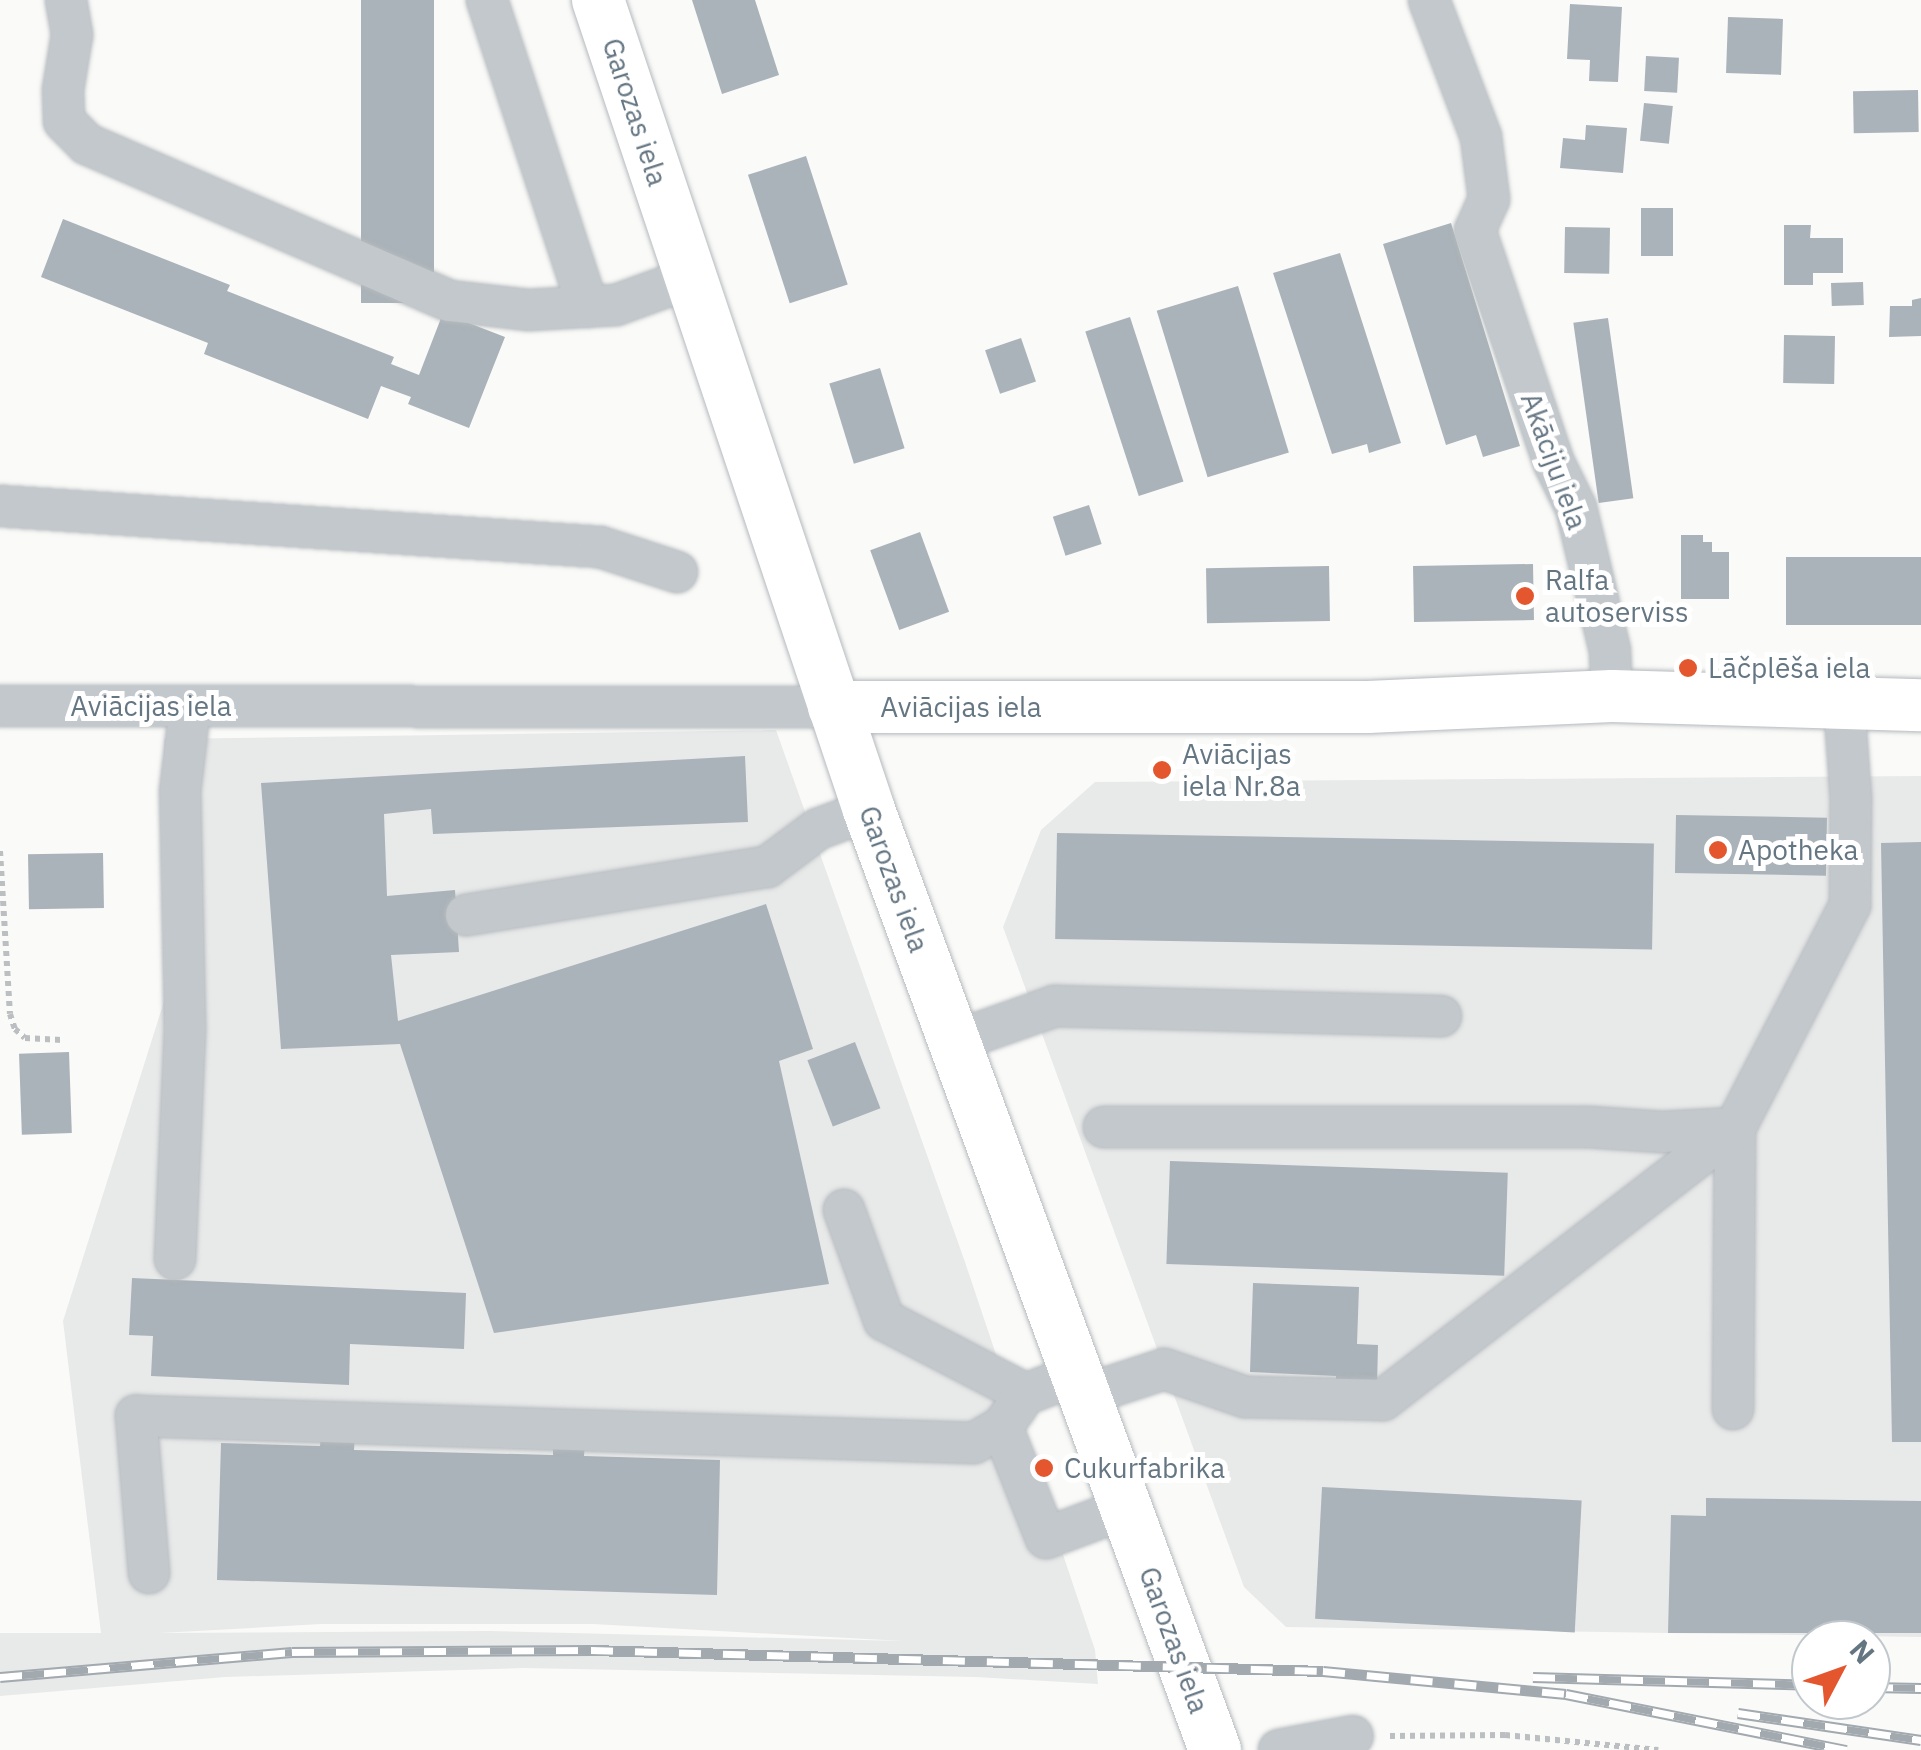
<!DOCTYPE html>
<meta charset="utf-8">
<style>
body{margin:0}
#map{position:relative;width:1921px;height:1750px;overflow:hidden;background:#fafaf8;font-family:"IBM Plex Sans",sans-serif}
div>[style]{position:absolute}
.built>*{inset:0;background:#e8e9e9}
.building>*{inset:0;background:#aab3b9;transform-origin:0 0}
.path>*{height:6px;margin-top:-3px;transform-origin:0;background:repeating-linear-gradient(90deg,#bbbfc2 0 5px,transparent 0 10px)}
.roads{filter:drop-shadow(0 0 2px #b5babe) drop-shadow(0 0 2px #b5babe)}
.minor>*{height:40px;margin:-20px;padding:0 20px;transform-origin:20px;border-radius:20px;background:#c3c8cc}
.major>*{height:52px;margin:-26px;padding:0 26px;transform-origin:26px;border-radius:26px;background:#fff}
.rail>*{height:11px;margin-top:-5.5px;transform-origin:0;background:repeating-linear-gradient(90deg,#fff 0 22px,#a2aab0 0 44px);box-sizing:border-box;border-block:2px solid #a2aab0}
.dots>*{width:28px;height:28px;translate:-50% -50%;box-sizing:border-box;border:5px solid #fff;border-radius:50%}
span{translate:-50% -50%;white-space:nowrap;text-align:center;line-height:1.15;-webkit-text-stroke:10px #fff;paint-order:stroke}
.street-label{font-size:28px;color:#657683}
.poi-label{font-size:28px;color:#657683}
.left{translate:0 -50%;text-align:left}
.north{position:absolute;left:1791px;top:1620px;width:100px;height:100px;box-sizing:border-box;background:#fff;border:2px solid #c1c8cd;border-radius:50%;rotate:49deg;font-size:28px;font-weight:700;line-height:40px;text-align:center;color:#657683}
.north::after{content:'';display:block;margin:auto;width:35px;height:45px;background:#e4572e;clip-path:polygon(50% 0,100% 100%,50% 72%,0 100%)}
</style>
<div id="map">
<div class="built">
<div style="clip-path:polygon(evenodd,776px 730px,965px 1262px,1095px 1650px,1098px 1684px,976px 1677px,524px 1668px,225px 1677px,0 1696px,0 1633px,101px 1633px,63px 1321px,173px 973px,164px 739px,776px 730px,321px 1624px,593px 1624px,903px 1641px,490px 1631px,160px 1633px,321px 1624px)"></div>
<div style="clip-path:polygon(1921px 776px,1921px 1637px,1286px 1627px,1244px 1587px,1003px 927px,1041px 830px,1095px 782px)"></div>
</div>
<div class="building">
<div style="left:361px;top:0;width:73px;height:303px"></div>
<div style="clip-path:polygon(692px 0,755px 0,779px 75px,722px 94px)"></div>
<div style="clip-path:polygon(1570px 4px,1622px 7px,1618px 82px,1589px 81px,1590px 60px,1567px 59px)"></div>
<div style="left:1728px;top:17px;width:55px;height:56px;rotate:2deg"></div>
<div style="left:1646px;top:56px;width:33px;height:35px;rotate:3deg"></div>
<div style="left:1918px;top:90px;width:42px;height:65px;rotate:89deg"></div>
<div style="left:1644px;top:103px;width:29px;height:38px;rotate:6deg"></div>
<div style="clip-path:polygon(1586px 125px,1627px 128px,1623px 173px,1560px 168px,1563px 138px,1585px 140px)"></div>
<div style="left:806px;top:156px;width:135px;height:61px;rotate:72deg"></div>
<div style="left:1641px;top:208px;width:32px;height:48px"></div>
<div style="clip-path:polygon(63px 219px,230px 285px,227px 291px,394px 357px,391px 364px,419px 375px,443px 313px,505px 337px,469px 428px,408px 404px,411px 397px,381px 386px,368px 419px,204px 354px,208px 343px,41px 277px)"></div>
<div style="clip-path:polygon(1451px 223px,1520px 446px,1483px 457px,1476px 435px,1446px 445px,1383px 244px)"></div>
<div style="clip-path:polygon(1784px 225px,1811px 225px,1810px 238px,1843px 238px,1843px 273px,1813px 273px,1813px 285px,1784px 285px)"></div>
<div style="left:1565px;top:227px;width:45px;height:46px;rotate:1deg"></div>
<div style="clip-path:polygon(1340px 253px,1401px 443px,1369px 453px,1367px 444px,1332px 454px,1273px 273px)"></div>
<div style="left:1863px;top:282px;width:23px;height:32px;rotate:88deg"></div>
<div style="left:1238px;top:286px;width:174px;height:85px;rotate:73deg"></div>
<div style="clip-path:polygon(1921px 298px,1921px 336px,1889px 337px,1890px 306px,1912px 306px,1912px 300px)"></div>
<div style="left:1130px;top:317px;width:173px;height:47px;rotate:72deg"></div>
<div style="left:1608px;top:318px;width:182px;height:35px;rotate:82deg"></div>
<div style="left:1784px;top:335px;width:51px;height:48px;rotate:1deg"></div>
<div style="left:1021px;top:338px;width:46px;height:38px;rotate:71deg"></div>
<div style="left:880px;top:368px;width:84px;height:53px;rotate:73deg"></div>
<div style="left:1089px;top:505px;width:41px;height:38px;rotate:72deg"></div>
<div style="left:920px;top:532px;width:85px;height:53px;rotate:70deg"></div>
<div style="clip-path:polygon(1681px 535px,1703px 535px,1703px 542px,1712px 542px,1712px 552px,1729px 552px,1729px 599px,1681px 599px)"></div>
<div style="left:1921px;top:557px;width:68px;height:135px;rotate:90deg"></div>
<div style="left:1533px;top:564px;width:56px;height:120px;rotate:89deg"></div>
<div style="left:1329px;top:566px;width:55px;height:123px;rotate:89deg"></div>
<div style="clip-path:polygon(745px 756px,748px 822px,433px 834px,431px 809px,384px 814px,387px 896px,455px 890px,459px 952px,391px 955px,398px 1021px,766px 904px,813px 1049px,779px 1061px,829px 1284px,494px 1333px,400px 1044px,281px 1049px,261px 783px)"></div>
<div style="left:1676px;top:815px;width:151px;height:58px;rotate:1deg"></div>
<div style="left:1057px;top:833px;width:597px;height:106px;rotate:1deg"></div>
<div style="clip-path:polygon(1921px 842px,1921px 1442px,1892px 1442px,1881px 843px)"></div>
<div style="left:103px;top:853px;width:55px;height:75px;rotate:89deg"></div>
<div style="left:855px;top:1042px;width:71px;height:51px;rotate:69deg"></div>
<div style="left:69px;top:1052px;width:81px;height:50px;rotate:88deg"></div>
<div style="left:1170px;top:1161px;width:338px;height:103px;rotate:2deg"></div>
<div style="clip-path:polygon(132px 1278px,466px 1293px,464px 1349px,350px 1344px,349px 1385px,151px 1376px,153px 1336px,129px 1335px)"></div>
<div style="clip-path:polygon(1253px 1283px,1359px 1287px,1357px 1344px,1378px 1345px,1377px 1387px,1336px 1386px,1336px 1376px,1250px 1372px)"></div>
<div style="clip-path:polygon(321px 1433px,355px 1434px,354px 1450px,553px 1455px,553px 1441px,585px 1442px,584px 1456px,720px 1460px,717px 1595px,217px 1580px,221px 1443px,320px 1446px)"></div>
<div style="left:1322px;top:1487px;width:260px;height:132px;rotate:3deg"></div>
<div style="clip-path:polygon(1706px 1498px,1921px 1501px,1921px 1633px,1668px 1633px,1671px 1515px,1706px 1516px)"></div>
</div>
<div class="path">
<div style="left:0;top:851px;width:163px;rotate:86.5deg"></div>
<div style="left:10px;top:1014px;width:16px;rotate:72deg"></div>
<div style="left:15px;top:1029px;width:13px;rotate:42deg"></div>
<div style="left:25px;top:1038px;width:37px;rotate:3deg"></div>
<div style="left:1390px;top:1736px;width:115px;rotate:-0.5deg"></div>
<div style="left:1505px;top:1735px;width:154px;rotate:5.6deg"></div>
</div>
<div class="roads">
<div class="minor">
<div style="left:66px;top:0;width:36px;rotate:80deg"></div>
<div style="left:72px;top:35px;width:56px;rotate:99.3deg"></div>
<div style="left:63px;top:90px;width:31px;rotate:88deg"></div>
<div style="left:64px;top:121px;width:33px;rotate:45deg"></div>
<div style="left:87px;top:144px;width:395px;rotate:23.4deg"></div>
<div style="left:450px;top:301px;width:80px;rotate:6.5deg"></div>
<div style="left:529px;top:310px;width:87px;rotate:-3.3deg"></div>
<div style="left:616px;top:305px;width:79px;rotate:-20deg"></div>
<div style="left:487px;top:0;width:323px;rotate:71.8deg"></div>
<div style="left:1429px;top:0;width:147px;rotate:69.2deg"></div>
<div style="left:1481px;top:137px;width:63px;rotate:82.6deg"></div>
<div style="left:1489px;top:199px;width:34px;rotate:114deg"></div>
<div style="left:1475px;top:230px;width:246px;rotate:71.3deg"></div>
<div style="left:1554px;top:463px;width:50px;rotate:63.9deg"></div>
<div style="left:1576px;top:508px;width:147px;rotate:76.6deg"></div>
<div style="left:1610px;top:651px;width:45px;rotate:87.5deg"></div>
<div style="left:0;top:506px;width:601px;rotate:3.91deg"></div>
<div style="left:600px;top:547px;width:81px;rotate:18deg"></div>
<div style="left:0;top:706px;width:834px;rotate:0.07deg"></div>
<div style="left:466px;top:915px;width:305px;rotate:-9.1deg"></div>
<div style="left:767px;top:867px;width:64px;rotate:-36.7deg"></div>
<div style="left:818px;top:829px;width:54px;rotate:-20.4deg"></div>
<div style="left:953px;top:1042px;width:108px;rotate:-19.4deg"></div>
<div style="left:1055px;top:1006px;width:386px;rotate:1.5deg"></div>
<div style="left:1104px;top:1127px;width:484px"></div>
<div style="left:1588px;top:1127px;width:74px;rotate:3.9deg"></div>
<div style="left:1662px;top:1132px;width:73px;rotate:-3.1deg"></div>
<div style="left:844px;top:1210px;width:117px;rotate:70deg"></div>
<div style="left:884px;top:1320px;width:160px;rotate:27.5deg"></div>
<div style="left:1026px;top:1394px;width:53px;rotate:-21.2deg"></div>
<div style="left:175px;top:1259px;width:231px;rotate:-87.5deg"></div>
<div style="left:185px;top:1028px;width:237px;rotate:-91.2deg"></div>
<div style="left:180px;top:791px;width:85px;rotate:-83.2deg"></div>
<div style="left:1082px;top:1396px;width:86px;rotate:-18.2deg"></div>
<div style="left:1164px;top:1369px;width:86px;rotate:19.1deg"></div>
<div style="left:1245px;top:1397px;width:138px;rotate:1.2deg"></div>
<div style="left:1383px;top:1400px;width:445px;rotate:-37.7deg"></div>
<div style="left:1018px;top:1405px;width:27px;rotate:126deg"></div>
<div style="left:1002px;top:1427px;width:119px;rotate:68.4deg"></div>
<div style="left:1046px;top:1538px;width:83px;rotate:-20.4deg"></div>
<div style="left:1733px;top:1409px;width:281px;rotate:-89.6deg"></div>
<div style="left:1735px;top:1128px;width:251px;rotate:-62.7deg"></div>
<div style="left:1850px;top:905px;width:106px;rotate:-89.5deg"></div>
<div style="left:1851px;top:799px;width:95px;rotate:-94.2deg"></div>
<div style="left:149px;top:1573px;width:158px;rotate:-94.7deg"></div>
<div style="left:136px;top:1416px;width:838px;rotate:1.85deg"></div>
<div style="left:974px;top:1443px;width:32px;rotate:-30deg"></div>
<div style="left:1279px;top:1750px;width:75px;rotate:-10.7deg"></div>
</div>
<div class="major">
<div style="left:598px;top:0;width:854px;rotate:71.5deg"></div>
<div style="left:869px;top:810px;width:1002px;rotate:69.79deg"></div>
<div style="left:834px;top:707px;width:534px"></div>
<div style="left:1368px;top:707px;width:244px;rotate:-2.6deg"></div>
<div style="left:1612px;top:696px;width:309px;rotate:1.7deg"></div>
</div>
</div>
<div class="rail">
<div style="left:0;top:1677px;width:293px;rotate:-4.9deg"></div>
<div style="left:292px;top:1652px;width:299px;rotate:-0.4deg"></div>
<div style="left:591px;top:1650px;width:732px;rotate:1.64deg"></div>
<div style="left:1323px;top:1671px;width:244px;rotate:5.4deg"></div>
<div style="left:1566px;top:1694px;width:286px;rotate:11.3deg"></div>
<div style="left:1533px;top:1677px;width:278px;rotate:1.6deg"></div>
<div style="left:1871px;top:1687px;width:50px;rotate:1.1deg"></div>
<div style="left:1738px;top:1713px;width:185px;rotate:8.4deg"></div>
</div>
<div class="dots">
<div style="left:1525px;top:596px;background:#e4572e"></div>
<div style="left:1688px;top:668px;background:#e4572e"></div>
<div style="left:1162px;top:770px;background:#e4572e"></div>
<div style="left:1718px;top:850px;background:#e4572e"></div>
<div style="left:1044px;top:1468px;background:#e4572e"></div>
</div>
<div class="street-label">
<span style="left:635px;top:112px;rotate:72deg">Garozas iela</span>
<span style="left:1554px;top:461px;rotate:70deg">Akāciju iela</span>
<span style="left:151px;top:706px">Aviācijas iela</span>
<span style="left:961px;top:707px">Aviācijas iela</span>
<span style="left:894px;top:879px;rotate:70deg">Garozas iela</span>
<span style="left:1174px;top:1640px;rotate:70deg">Garozas iela</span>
</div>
<div class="poi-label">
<span class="left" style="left:1545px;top:596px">Ralfa<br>autoserviss</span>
<span class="left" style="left:1708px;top:668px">Lāčplēša iela</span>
<span class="left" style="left:1182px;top:770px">Aviācijas<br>iela Nr.8a</span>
<span class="left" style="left:1738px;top:850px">Apotheka</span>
<span class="left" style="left:1064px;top:1468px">Cukurfabrika</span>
</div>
<div class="north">N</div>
</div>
